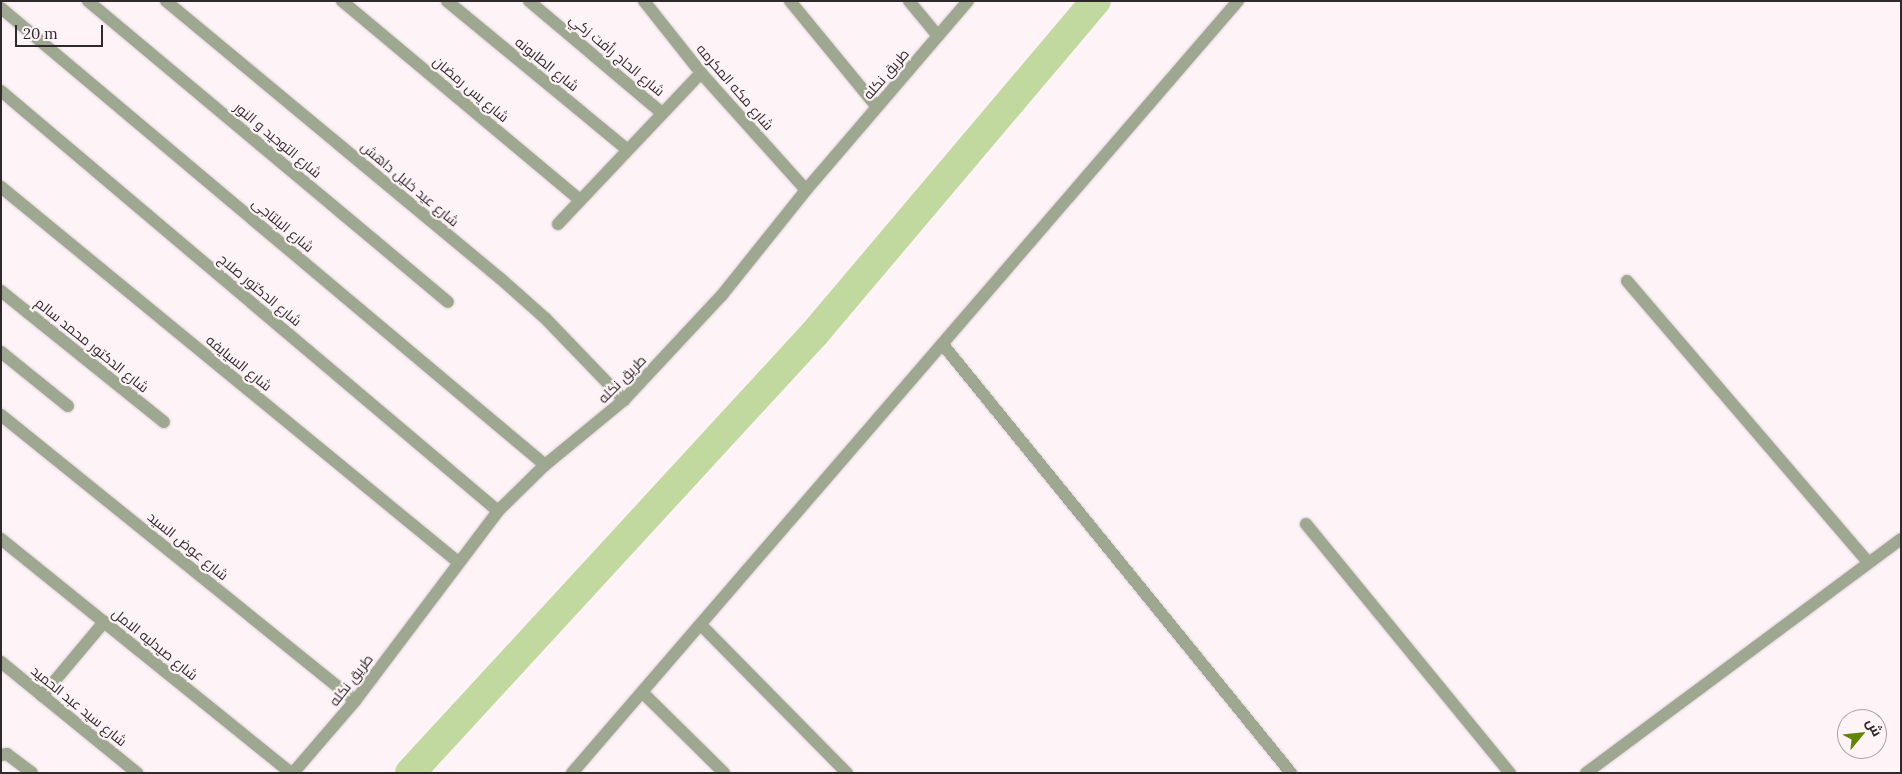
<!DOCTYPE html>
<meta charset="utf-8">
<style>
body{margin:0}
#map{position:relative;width:1902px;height:774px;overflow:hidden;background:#fef3f7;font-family:Lora,Cairo,serif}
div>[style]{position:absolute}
.canal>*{height:30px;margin:-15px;padding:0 15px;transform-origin:15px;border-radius:15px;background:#c1d89f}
.roads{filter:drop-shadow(0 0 1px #d9cfd2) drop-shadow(0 0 1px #d9cfd2)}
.minor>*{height:12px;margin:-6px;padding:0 6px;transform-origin:6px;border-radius:6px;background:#9ea891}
span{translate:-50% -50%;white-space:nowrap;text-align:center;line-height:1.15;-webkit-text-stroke:4.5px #fef3f7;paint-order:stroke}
.street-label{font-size:14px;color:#2e292b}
.frame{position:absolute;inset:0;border:2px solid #2e292b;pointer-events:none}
.north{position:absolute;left:1837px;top:709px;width:50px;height:50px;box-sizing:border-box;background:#fef3f7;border:1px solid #aba2a5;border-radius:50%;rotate:62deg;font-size:14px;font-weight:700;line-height:20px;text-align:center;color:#2e292b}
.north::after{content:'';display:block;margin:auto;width:18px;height:22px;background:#628503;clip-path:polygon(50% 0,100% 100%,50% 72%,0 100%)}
.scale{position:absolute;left:15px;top:25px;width:88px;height:22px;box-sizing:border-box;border:2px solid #2e292b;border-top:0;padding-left:6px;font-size:15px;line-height:18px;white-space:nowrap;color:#2e292b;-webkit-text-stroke:4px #fef3f7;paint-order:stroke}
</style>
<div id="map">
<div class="canal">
<div style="left:410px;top:773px;width:598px;rotate:-47.37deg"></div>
<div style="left:815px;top:333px;width:435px;rotate:-49.8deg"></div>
</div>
<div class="roads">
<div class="minor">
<div style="left:88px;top:1px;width:469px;rotate:39.9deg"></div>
<div style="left:166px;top:1px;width:435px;rotate:39.7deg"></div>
<div style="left:501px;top:279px;width:59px;rotate:41.6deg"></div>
<div style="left:545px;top:318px;width:114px;rotate:46.1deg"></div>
<div style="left:342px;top:1px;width:310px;rotate:39.9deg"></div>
<div style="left:447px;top:1px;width:234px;rotate:39.5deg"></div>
<div style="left:529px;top:1px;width:174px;rotate:40.1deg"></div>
<div style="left:644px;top:1px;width:92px;rotate:51.6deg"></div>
<div style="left:701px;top:73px;width:157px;rotate:48.1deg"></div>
<div style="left:790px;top:1px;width:137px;rotate:50.6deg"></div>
<div style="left:909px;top:1px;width:45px;rotate:50.4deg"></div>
<div style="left:1px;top:8px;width:710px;rotate:40.03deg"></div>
<div style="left:1px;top:91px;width:651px;rotate:40.2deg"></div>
<div style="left:1px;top:187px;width:591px;rotate:39.37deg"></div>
<div style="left:558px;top:224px;width:208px;rotate:-46.6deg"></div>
<div style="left:1627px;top:281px;width:370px;rotate:49.4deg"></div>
<div style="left:1px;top:291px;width:209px;rotate:38.8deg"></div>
<div style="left:944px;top:346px;width:550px;rotate:50.9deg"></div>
<div style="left:1px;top:352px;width:86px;rotate:38.9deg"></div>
<div style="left:1px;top:415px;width:455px;rotate:38.9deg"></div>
<div style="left:1306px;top:524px;width:322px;rotate:50.7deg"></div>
<div style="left:1px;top:539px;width:373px;rotate:38.9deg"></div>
<div style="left:701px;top:625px;width:208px;rotate:45.4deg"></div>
<div style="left:1px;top:662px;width:176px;rotate:39.2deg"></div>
<div style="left:643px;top:693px;width:114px;rotate:44.6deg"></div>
<div style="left:42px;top:696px;width:97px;rotate:-50deg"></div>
<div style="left:1px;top:755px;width:6px;rotate:-9deg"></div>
<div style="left:7px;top:754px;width:31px;rotate:37deg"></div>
<div style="left:293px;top:773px;width:95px;rotate:-49.3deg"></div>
<div style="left:355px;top:701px;width:238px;rotate:-53deg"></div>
<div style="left:498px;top:511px;width:66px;rotate:-44.4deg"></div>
<div style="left:545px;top:465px;width:102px;rotate:-39.4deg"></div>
<div style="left:624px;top:400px;width:144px;rotate:-47deg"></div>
<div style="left:722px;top:295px;width:134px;rotate:-51.3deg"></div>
<div style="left:806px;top:190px;width:249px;rotate:-49.4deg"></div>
<div style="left:572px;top:773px;width:1020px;rotate:-49.22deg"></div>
<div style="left:1586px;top:773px;width:392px;rotate:-36.6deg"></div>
</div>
</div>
<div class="street-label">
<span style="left:617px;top:55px;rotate:40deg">شارع الحاج رأفت زكي</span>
<span style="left:547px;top:64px;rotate:39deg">شارع الطابونه</span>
<span style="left:886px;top:74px;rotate:-49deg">طريق نكله</span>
<span style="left:735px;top:87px;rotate:49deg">شارع مكه المكرمه</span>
<span style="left:471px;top:89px;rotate:40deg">شارع يس رمضان</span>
<span style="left:278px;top:140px;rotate:40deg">شارع التوحيد و النور</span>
<span style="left:410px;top:184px;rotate:40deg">شارع عيد خليل داهش</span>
<span style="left:283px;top:225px;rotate:40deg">شارع البلتاجى</span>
<span style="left:260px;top:290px;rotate:40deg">شارع الدكتور صلاح</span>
<span style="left:92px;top:345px;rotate:39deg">شارع الدكتور محمد سالم</span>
<span style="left:239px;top:363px;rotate:39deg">شارع السيايفه</span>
<span style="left:622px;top:379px;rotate:-45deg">طريق نكله</span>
<span style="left:188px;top:546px;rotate:39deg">شارع عوض السيد</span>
<span style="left:155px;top:644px;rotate:39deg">شارع صيدليه الامل</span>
<span style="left:351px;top:680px;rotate:-52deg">طريق نكله</span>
<span style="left:79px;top:706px;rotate:39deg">شارع سيد عبد الحميد</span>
</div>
<div class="frame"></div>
<div class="north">ش</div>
<div class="scale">20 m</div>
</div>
